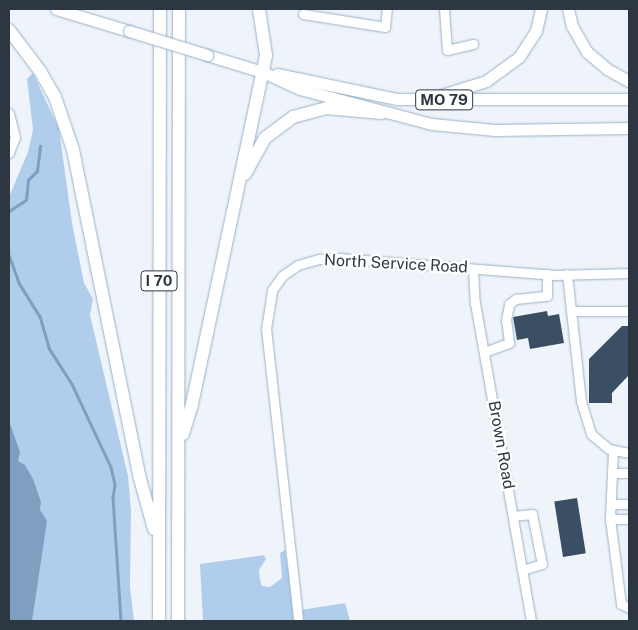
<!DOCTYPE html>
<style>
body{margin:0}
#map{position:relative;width:638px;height:630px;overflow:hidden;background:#eff4fa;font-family:"Public Sans",sans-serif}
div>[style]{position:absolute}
.green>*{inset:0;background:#b0ceec}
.water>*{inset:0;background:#7e9fc0}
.stream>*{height:2.5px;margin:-1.25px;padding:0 1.25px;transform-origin:1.25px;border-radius:1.25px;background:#7e9fc0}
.building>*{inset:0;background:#3a4f64;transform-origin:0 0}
.roads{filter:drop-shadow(0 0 1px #98b1c9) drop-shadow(0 0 1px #98b1c9)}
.minor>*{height:9px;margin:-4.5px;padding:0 4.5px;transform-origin:4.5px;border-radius:4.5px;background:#fff}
.major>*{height:11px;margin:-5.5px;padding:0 5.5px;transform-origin:5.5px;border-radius:5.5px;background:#fff}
.highway>*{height:12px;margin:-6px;padding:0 6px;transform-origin:6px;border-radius:6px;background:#fff}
.bridges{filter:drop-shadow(0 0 1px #98b1c9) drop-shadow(0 0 1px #98b1c9)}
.major-bridge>*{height:11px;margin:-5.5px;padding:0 5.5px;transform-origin:5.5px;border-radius:5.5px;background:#fff}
span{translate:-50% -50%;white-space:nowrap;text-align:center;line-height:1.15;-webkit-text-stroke:5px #fff;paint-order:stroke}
.shield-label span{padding:1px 4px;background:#fff;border:1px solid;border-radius:4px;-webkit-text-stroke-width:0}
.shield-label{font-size:15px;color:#2d3741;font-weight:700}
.street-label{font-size:16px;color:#2d3741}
.frame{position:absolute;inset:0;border:10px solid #2d3741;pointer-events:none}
</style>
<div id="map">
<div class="green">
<div style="clip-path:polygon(33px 73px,59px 129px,72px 223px,84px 283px,93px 299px,90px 315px,128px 476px,131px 510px,130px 587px,134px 621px,9px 621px,9px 197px,28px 152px,33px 130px,27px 79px)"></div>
<div style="clip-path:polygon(285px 550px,296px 621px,203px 621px,200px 564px,264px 555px,266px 559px,259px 570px,260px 580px,262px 586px,270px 587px,282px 578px,280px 553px)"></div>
<div style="clip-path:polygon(345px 603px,350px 621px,303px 621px,301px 610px)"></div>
</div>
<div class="water">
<div style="clip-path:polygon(9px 421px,20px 452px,18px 461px,25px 465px,33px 479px,41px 502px,40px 510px,47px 521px,32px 621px,9px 621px)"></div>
</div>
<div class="stream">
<div style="left:9px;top:211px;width:20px;rotate:-33deg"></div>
<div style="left:26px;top:200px;width:20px;rotate:-84deg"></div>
<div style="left:28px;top:180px;width:13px;rotate:-45deg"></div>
<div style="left:37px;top:171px;width:25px;rotate:-83deg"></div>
<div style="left:9px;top:255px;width:30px;rotate:70deg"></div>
<div style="left:19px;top:283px;width:39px;rotate:58deg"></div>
<div style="left:40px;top:316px;width:33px;rotate:74deg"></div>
<div style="left:49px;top:348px;width:43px;rotate:57.4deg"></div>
<div style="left:72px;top:384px;width:92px;rotate:64.8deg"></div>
<div style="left:111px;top:467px;width:18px;rotate:77deg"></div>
<div style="left:115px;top:485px;width:12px;rotate:99deg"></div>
<div style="left:113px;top:497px;width:124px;rotate:86.3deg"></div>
</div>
<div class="building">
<div style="clip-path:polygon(547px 311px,548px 316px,559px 314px,564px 343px,530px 349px,528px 338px,517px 340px,513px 317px)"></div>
<div style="clip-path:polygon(622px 326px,629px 326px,629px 375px,612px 393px,612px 403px,589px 403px,589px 359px)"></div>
<div style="left:577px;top:498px;width:56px;height:23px;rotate:81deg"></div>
</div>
<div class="roads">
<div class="minor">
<div style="left:444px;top:9px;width:41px;rotate:85.8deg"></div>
<div style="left:447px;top:50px;width:27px;rotate:-13deg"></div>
<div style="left:303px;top:14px;width:83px;rotate:9deg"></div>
<div style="left:385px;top:27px;width:18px;rotate:-84deg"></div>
<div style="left:9px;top:113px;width:25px;rotate:76deg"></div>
<div style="left:15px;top:137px;width:17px;rotate:111deg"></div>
<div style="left:473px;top:269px;width:34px;rotate:87deg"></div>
<div style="left:475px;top:303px;width:323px;rotate:80deg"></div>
<div style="left:567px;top:274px;width:128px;rotate:83.7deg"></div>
<div style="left:581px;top:401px;width:34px;rotate:73deg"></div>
<div style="left:591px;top:434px;width:23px;rotate:40deg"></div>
<div style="left:609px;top:449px;width:20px;rotate:11deg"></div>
<div style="left:571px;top:311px;width:58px"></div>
<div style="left:484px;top:352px;width:27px;rotate:-20deg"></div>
<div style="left:509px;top:343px;width:23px;rotate:-97deg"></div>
<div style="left:506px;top:320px;width:16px;rotate:-79deg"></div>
<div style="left:509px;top:304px;width:9px;rotate:-36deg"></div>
<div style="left:516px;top:299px;width:31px;rotate:-6deg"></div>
<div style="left:547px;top:296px;width:22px;rotate:-90deg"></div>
<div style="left:613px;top:450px;width:69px;rotate:92.5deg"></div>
<div style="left:610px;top:519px;width:86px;rotate:82.6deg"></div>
<div style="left:621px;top:604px;width:9px;rotate:27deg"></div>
<div style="left:612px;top:473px;width:17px"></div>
<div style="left:611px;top:504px;width:18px"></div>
<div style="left:513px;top:516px;width:19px;rotate:-6deg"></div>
<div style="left:532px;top:514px;width:51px;rotate:78.7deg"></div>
<div style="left:542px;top:564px;width:21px;rotate:163deg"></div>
<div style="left:610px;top:519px;width:19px"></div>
<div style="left:298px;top:618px;width:291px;rotate:-96.3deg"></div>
<div style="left:266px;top:329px;width:39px;rotate:-81deg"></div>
<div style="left:272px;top:290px;width:17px;rotate:-54deg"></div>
<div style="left:282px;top:276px;width:19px;rotate:-35deg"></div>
<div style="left:298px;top:265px;width:22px;rotate:-16deg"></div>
<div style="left:319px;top:259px;width:20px;rotate:-3deg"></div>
<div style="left:339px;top:258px;width:217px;rotate:4.5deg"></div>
<div style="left:555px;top:275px;width:74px;rotate:-1.5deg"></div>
</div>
<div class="major">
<div style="left:56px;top:9px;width:76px;rotate:16.8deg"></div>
<div style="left:568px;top:9px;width:17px;rotate:77deg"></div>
<div style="left:572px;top:26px;width:30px;rotate:60deg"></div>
<div style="left:587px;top:52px;width:26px;rotate:40deg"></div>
<div style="left:607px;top:69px;width:25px;rotate:29deg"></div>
<div style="left:207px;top:55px;width:59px;rotate:16.9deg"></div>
<div style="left:263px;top:72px;width:41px;rotate:24.7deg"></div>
<div style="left:300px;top:89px;width:137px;rotate:14.9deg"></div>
<div style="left:432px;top:124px;width:63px;rotate:5.4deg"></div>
<div style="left:495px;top:130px;width:134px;rotate:-0.9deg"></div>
<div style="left:277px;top:74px;width:123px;rotate:11.8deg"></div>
<div style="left:397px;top:99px;width:232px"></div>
<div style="left:435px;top:97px;width:53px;rotate:-17.4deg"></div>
<div style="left:486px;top:81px;width:41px;rotate:-36deg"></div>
<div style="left:519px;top:57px;width:31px;rotate:-57deg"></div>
<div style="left:536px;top:31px;width:23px;rotate:-77deg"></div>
</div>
<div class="highway">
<div style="left:9px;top:30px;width:51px;rotate:52.9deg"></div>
<div style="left:40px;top:71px;width:30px;rotate:60deg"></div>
<div style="left:55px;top:97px;width:56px;rotate:71.2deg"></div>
<div style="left:73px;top:150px;width:332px;rotate:78.5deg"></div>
<div style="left:139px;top:475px;width:56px;rotate:74.5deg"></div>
<div style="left:245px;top:174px;width:41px;rotate:-60.9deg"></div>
<div style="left:265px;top:138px;width:35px;rotate:-37deg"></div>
<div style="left:293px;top:117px;width:34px;rotate:-15deg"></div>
<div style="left:326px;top:108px;width:56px;rotate:5.1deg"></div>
<div style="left:183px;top:434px;width:31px;rotate:-73deg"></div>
<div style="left:192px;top:404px;width:357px;rotate:-78deg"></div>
<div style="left:266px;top:55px;width:47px;rotate:-98.7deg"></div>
<div style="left:159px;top:621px;width:612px;rotate:-89.91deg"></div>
<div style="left:178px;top:621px;width:612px;rotate:-89.91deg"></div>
</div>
</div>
<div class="bridges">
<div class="major-bridge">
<div style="left:129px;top:31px;width:82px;rotate:17.1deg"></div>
</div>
</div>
<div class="shield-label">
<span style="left:444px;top:100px">MO 79</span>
<span style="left:159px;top:281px">I 70</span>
</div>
<div class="street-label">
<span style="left:396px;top:264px;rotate:3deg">North Service Road</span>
<span style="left:501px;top:445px;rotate:80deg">Brown Road</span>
</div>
<div class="frame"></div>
</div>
